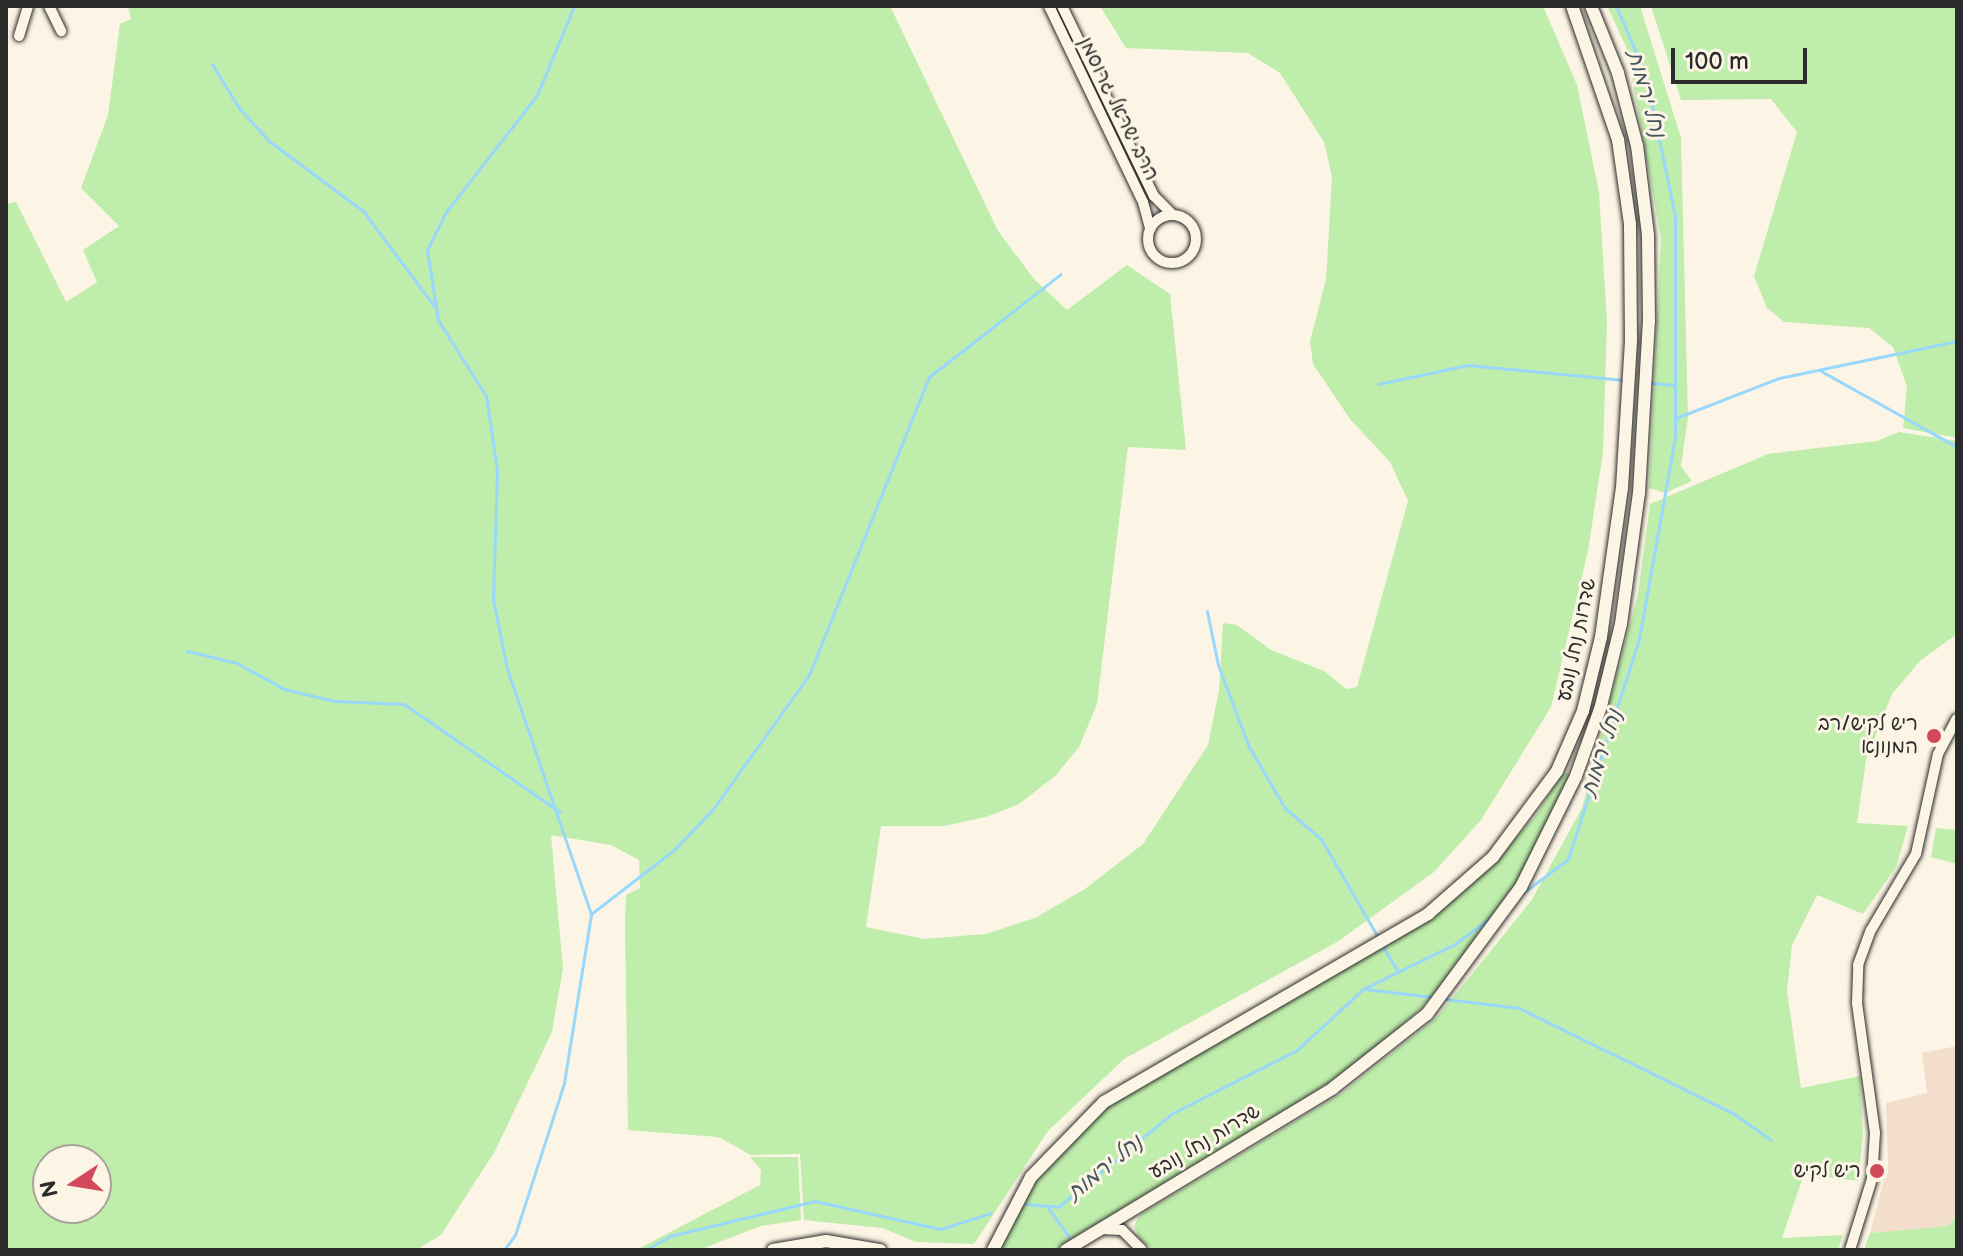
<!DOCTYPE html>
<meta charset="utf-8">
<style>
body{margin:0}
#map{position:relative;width:1963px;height:1256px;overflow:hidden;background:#fcf5e5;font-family:"Balsamiq Sans","Playpen Sans Hebrew",sans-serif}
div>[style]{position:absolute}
.built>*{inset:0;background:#f2decb}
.green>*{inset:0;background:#bfedab}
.stream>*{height:3px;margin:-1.5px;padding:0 1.5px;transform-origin:1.5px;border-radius:1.5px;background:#99d7fb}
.roads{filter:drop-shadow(0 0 2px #2b2b2b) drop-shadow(0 0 2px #2b2b2b)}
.minor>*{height:10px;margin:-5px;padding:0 5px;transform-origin:5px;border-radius:5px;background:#fcf5e5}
.minor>.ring{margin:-5px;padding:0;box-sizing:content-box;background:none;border:10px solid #fcf5e5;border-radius:50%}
.major>*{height:12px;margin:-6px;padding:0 6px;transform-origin:6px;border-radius:6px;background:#fcf5e5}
.dots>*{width:22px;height:22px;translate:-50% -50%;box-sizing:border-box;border:4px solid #fcf5e5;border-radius:50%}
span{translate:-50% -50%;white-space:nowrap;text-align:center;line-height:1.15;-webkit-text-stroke:6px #fcf5e5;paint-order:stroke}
.street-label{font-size:20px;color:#2b2b2b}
.poi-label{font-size:20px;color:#2b2b2b}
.right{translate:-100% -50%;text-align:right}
.water-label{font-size:22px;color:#46565f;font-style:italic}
.frame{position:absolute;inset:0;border:8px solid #2b2b2b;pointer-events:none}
.north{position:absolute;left:32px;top:1144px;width:80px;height:80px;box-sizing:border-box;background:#fcf5e5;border:2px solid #a8a49b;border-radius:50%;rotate:258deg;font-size:22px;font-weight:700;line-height:32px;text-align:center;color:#2b2b2b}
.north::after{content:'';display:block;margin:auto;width:28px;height:36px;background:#d1495b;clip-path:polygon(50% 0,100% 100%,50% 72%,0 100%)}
.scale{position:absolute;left:1671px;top:48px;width:136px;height:36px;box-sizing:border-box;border:4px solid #2b2b2b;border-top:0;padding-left:10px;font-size:24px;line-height:28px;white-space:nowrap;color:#2b2b2b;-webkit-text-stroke:6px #fcf5e5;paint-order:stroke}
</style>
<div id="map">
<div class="built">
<div style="clip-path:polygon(1957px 1046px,1957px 1213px,1949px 1226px,1870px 1233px,1888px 1165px,1886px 1103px,1927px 1093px,1922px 1053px)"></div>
</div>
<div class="green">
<div style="clip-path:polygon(evenodd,128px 6px,890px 6px,998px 231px,1034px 279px,1067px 310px,1127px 265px,1170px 294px,1186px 450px,1128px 447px,1097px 704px,1079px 747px,1055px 776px,1019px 804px,986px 817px,943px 826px,881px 826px,866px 927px,924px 939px,985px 934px,1035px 918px,1085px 889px,1143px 844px,1208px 745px,1219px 690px,1223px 623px,1237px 625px,1271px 650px,1324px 671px,1346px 689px,1357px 687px,1408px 501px,1390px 462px,1350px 419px,1313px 364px,1310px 341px,1326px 280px,1332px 177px,1324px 142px,1280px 73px,1248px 53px,1126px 48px,1100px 6px,1543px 6px,1577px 85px,1599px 192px,1607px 322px,1603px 452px,1588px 551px,1551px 707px,1481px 820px,1434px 872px,1337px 942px,1124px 1059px,1048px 1131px,974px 1244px,916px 1242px,882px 1228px,804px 1220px,800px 1154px,751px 1155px,718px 1137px,628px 1130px,625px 923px,626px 895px,640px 888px,639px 860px,611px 845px,551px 835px,563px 968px,552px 1032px,495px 1151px,441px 1235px,416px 1250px,6px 1250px,6px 204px,16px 202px,66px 302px,97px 282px,83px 250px,119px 226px,81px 188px,108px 115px,120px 24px,131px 19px,128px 6px,48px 1160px,96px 1160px,96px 1208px,48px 1208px,48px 1160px)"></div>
<div style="clip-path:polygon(1607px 6px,1640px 6px,1681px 138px,1688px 417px,1681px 466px,1692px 481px,1665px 493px,1649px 488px,1661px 239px,1627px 49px)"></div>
<div style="clip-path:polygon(1651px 6px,1957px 6px,1957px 438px,1903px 428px,1907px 387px,1893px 347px,1869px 328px,1784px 322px,1767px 308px,1754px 276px,1797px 132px,1771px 99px,1681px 100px)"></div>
<div style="clip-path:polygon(1899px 432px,1957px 441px,1957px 634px,1920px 661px,1892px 694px,1866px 760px,1857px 823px,1908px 826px,1896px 867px,1863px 914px,1817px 895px,1792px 945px,1787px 991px,1801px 1088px,1860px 1076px,1863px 1135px,1858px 1181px,1804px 1174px,1782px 1238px,1843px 1235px,1838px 1250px,1153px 1250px,1139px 1238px,1134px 1226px,1140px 1215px,1342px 1093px,1437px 1017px,1531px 901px,1582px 808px,1638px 594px,1650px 504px,1768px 454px,1877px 441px)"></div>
<div style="clip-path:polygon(1563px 772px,1571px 775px,1530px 861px,1495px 916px,1440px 990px,1377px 1048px,1327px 1084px,1056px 1250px,996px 1250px,1035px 1176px,1106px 1105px,1427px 921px,1487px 870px,1537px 814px)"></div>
<div style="clip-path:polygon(1936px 828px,1957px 830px,1957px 864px,1931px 857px)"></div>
<div style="clip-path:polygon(750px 1157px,798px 1157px,801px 1220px,761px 1226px,699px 1250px,636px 1250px,760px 1185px,761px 1170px)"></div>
<div style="clip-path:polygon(1957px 1213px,1957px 1250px,1864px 1250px,1870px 1233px,1949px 1226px)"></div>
</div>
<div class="stream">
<div style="left:212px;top:64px;width:52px;rotate:58.5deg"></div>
<div style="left:239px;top:108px;width:45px;rotate:47.7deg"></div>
<div style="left:269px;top:141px;width:117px;rotate:36.7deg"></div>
<div style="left:363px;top:211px;width:119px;rotate:53.2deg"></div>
<div style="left:1821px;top:371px;width:156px;rotate:29.2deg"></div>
<div style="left:1651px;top:383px;width:24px;rotate:5deg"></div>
<div style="left:1378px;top:384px;width:92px;rotate:-11.9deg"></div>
<div style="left:1468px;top:365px;width:156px;rotate:5.5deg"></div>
<div style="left:1676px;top:418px;width:110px;rotate:-21.2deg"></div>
<div style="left:1779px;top:378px;width:182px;rotate:-11.7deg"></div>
<div style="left:1207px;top:611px;width:55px;rotate:78.5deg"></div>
<div style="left:1218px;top:665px;width:88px;rotate:69.3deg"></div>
<div style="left:1249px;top:747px;width:71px;rotate:59.5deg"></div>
<div style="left:1285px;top:808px;width:48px;rotate:40.7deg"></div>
<div style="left:1321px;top:839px;width:116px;rotate:59.9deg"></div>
<div style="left:187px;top:651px;width:51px;rotate:13.5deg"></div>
<div style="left:237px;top:663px;width:54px;rotate:29deg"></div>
<div style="left:284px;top:689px;width:51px;rotate:13.5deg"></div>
<div style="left:334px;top:701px;width:70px;rotate:2.5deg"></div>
<div style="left:404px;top:704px;width:190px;rotate:34.7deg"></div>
<div style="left:1523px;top:893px;width:56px;rotate:-37.1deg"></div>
<div style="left:1568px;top:859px;width:231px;rotate:-72.1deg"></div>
<div style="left:1639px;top:639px;width:205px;rotate:-79.9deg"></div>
<div style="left:1675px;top:437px;width:221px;rotate:-90deg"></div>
<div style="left:1675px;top:216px;width:146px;rotate:-101.8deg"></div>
<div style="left:1645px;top:73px;width:73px;rotate:-113.4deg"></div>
<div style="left:591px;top:914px;width:106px;rotate:-37.7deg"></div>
<div style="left:675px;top:849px;width:55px;rotate:-46.5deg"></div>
<div style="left:713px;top:809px;width:165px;rotate:-54.4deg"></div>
<div style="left:809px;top:675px;width:321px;rotate:-68.1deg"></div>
<div style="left:929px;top:377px;width:167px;rotate:-38deg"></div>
<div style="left:1382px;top:945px;width:31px;rotate:59deg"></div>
<div style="left:1365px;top:989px;width:68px;rotate:6.7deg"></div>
<div style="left:1445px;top:999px;width:75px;rotate:6.9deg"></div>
<div style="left:1519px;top:1008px;width:240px;rotate:26.2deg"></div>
<div style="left:1734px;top:1114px;width:45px;rotate:35.1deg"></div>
<div style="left:1026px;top:1204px;width:32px;rotate:5deg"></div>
<div style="left:1058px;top:1207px;width:149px;rotate:-39.3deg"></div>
<div style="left:1173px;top:1113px;width:139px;rotate:-26.9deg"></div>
<div style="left:1297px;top:1050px;width:90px;rotate:-42.7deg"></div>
<div style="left:1363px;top:989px;width:102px;rotate:-26.1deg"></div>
<div style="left:1455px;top:944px;width:50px;rotate:-36.9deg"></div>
<div style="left:1048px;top:1208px;width:36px;rotate:54deg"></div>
<div style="left:504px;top:1250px;width:19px;rotate:-54deg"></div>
<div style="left:515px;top:1235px;width:160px;rotate:-72.1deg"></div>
<div style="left:564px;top:1083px;width:171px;rotate:-80.9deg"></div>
<div style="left:591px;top:914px;width:259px;rotate:-108.9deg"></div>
<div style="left:507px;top:669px;width:71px;rotate:-101.3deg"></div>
<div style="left:493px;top:599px;width:128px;rotate:-88.2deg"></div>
<div style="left:497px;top:471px;width:76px;rotate:-98.3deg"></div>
<div style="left:486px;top:396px;width:90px;rotate:-122.3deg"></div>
<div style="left:438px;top:320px;width:71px;rotate:-98.9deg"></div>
<div style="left:427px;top:250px;width:42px;rotate:-63.4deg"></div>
<div style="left:446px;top:212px;width:148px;rotate:-52.1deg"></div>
<div style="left:537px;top:95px;width:96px;rotate:-67.4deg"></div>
<div style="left:645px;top:1250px;width:29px;rotate:-29deg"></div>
<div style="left:670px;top:1236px;width:149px;rotate:-13.6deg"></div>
<div style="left:815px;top:1201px;width:128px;rotate:12.6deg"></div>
<div style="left:940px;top:1229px;width:53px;rotate:-17.4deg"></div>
</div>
<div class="roads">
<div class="minor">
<div style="left:49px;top:6px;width:28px;rotate:64deg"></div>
<div style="left:1049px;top:6px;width:217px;rotate:64.4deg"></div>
<div style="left:1143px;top:202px;width:28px;rotate:75deg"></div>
<div style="left:1062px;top:6px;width:211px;rotate:64.2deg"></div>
<div style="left:1154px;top:196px;width:25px;rotate:45deg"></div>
<div style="left:19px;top:36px;width:31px;rotate:-73deg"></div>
<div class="ring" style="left:1148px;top:215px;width:38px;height:38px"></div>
<div style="left:1101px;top:1229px;width:21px;rotate:3deg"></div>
<div style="left:1122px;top:1230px;width:28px;rotate:45deg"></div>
<div style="left:1850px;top:1250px;width:74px;rotate:-72.8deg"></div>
<div style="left:1872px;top:1179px;width:46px;rotate:-86.3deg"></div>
<div style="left:1875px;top:1133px;width:131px;rotate:-97.9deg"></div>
<div style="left:1857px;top:1003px;width:38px;rotate:-88deg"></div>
<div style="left:1858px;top:965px;width:37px;rotate:-70deg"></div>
<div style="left:1871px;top:930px;width:88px;rotate:-59.4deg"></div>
<div style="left:1916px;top:854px;width:102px;rotate:-77.6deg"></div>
<div style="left:1938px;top:754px;width:40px;rotate:-62deg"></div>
</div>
<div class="major">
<div style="left:773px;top:1250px;width:54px;rotate:-9.6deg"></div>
<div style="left:826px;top:1241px;width:55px;rotate:9.5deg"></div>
<div style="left:993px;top:1250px;width:82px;rotate:-62.5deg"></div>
<div style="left:1031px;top:1177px;width:105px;rotate:-45.8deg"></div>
<div style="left:1104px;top:1102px;width:375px;rotate:-30.1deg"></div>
<div style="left:1428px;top:914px;width:86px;rotate:-41.2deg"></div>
<div style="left:1493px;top:857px;width:107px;rotate:-53.3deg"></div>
<div style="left:1557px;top:771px;width:65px;rotate:-66.6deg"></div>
<div style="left:1583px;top:711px;width:76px;rotate:-76.3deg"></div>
<div style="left:1601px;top:637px;width:150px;rotate:-82deg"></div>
<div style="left:1622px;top:488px;width:148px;rotate:-86.5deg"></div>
<div style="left:1631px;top:340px;width:116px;rotate:-90.5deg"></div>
<div style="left:1630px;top:224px;width:85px;rotate:-98.1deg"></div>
<div style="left:1618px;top:140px;width:142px;rotate:-108.9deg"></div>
<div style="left:1066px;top:1250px;width:312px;rotate:-31.2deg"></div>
<div style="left:1333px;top:1088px;width:120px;rotate:-38.2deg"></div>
<div style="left:1427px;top:1014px;width:158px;rotate:-53.5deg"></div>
<div style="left:1521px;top:887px;width:124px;rotate:-63.6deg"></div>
<div style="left:1576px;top:776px;width:74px;rotate:-70.3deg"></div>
<div style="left:1601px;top:706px;width:84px;rotate:-76.3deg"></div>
<div style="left:1621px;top:624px;width:132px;rotate:-82.2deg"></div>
<div style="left:1639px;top:493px;width:172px;rotate:-86.7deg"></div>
<div style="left:1649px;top:321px;width:86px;rotate:-90.7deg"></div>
<div style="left:1648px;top:235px;width:90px;rotate:-97deg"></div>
<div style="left:1637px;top:146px;width:75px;rotate:-104.6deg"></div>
<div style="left:1618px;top:73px;width:72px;rotate:-111.9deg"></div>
</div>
</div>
<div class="dots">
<div style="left:1934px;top:736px;background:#d1495b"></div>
<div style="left:1877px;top:1171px;background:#d1495b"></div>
</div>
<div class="street-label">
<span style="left:1118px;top:109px;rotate:64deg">הרב ישראל גרוסמן</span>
<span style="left:1577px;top:640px;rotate:-78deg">שדרות נחל נובע</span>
<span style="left:1205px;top:1142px;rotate:-31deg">שדרות נחל נובע</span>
</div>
<div class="poi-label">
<span class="right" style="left:1918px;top:736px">ריש לקיש/רב<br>המנונא</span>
<span class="right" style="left:1861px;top:1171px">ריש לקיש</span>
</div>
<div class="water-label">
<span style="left:1646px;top:94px;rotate:74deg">נחל ירמות</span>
<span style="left:1602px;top:753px;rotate:-72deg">נחל ירמות</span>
<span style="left:1105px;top:1168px;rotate:-39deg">נחל ירמות</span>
</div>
<div class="frame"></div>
<div class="north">N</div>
<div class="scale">100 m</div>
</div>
